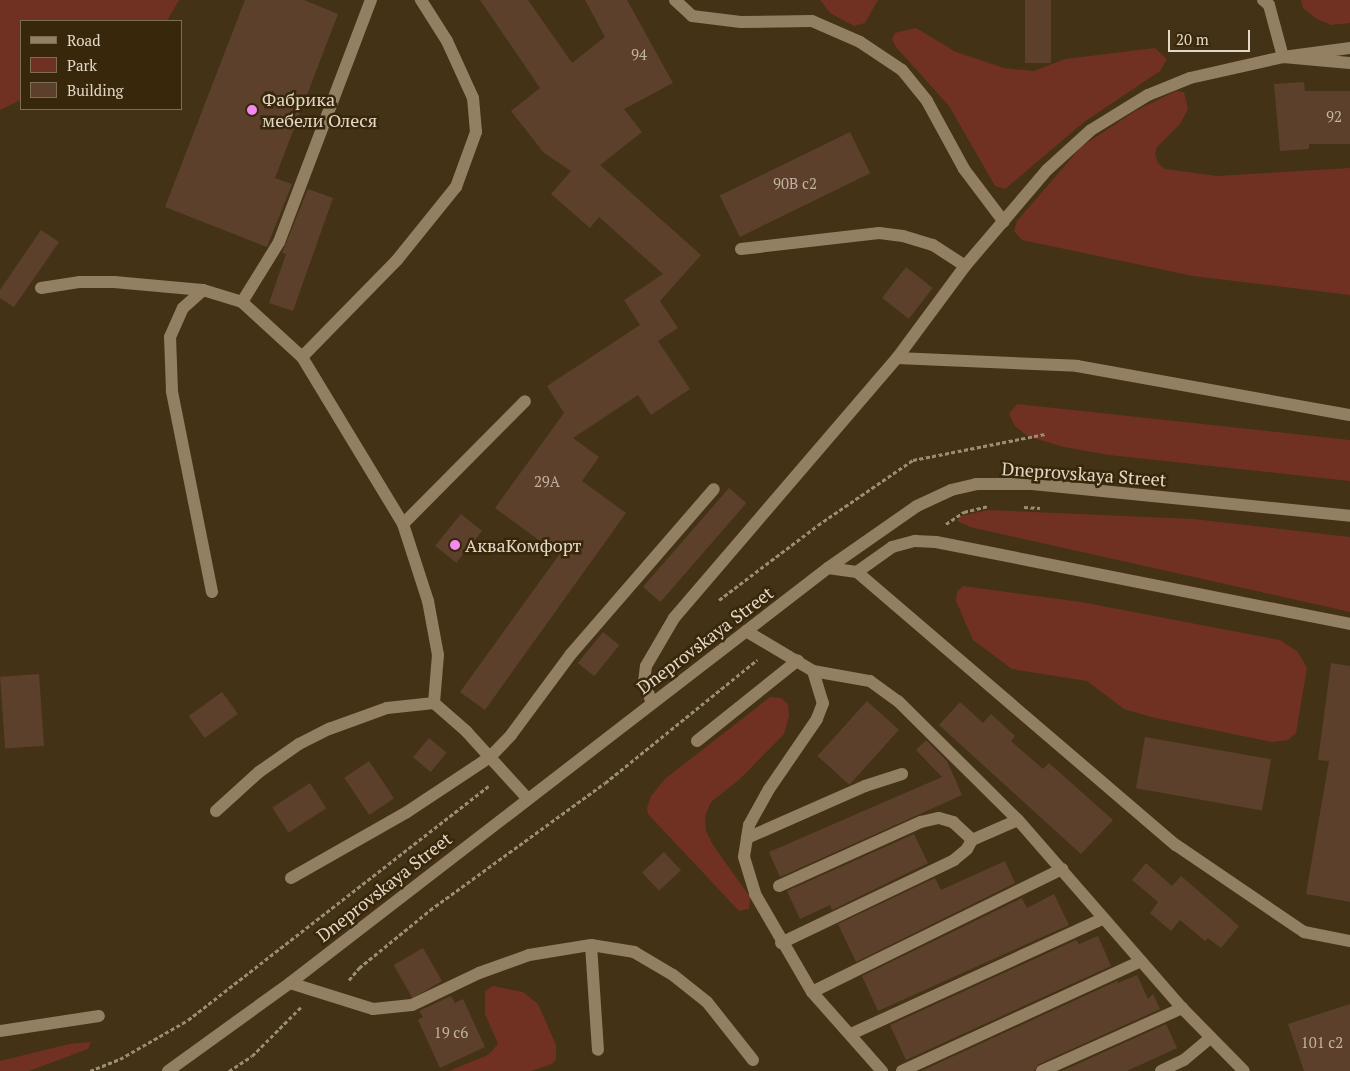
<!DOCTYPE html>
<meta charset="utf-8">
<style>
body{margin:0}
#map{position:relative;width:1350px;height:1071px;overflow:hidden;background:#433215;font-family:"PT Serif",serif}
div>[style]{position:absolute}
.green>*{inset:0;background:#713122}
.building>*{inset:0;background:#5c402c;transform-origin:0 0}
.path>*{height:3px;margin-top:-1.5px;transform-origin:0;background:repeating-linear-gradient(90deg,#9a8c76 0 4px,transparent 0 6.5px)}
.lane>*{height:12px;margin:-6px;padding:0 6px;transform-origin:6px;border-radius:6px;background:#937f61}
.secondary>*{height:12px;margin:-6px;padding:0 6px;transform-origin:6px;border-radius:6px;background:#937f61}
.dots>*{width:14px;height:14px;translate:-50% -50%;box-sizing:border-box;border:2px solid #38270a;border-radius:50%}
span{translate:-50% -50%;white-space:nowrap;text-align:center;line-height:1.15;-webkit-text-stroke:5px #38270a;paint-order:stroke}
.number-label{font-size:15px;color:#c1b2a1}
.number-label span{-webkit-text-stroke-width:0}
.poi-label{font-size:18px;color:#e3d8c8}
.left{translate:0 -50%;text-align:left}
.street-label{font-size:18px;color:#e3d8c8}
.legend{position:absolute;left:20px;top:20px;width:162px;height:90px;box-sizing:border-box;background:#38270a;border:1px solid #7c6e56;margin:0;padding:6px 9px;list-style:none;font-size:15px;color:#e3d8c8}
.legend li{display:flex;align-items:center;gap:10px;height:25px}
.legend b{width:25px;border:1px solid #7c6e56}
.scale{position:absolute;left:1168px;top:30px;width:82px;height:22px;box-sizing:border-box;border:2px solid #e3d8c8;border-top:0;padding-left:6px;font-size:15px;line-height:18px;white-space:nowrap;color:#e3d8c8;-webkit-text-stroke:4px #38270a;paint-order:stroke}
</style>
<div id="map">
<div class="green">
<div style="clip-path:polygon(0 0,179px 0,167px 21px,21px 21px,21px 100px,0 110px)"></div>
<div style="clip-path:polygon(820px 0,878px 0,865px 23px,854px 26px,830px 13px)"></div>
<div style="clip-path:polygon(1301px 0,1350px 0,1350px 23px,1331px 25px,1317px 19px,1303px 8px)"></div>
<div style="clip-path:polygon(916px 28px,956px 52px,1004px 68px,1034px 71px,1065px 59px,1155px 48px,1167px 59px,1160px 71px,1084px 122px,1005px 189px,995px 186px,949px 106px,896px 47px,892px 39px,895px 33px)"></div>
<div style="clip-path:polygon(1176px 91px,1184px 92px,1188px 109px,1180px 124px,1157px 147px,1155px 154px,1158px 163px,1165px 169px,1217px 176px,1350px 168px,1350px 295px,1193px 276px,1022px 240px,1014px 231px,1017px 221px,1081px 147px,1135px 111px)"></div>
<div style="clip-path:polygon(1017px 404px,1350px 440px,1350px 481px,1109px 455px,1064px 447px,1027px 436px,1015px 426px,1009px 414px)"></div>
<div style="clip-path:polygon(988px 510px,1193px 519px,1350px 537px,1350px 612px,970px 527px,957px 521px,961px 516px)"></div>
<div style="clip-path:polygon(963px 586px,1081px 602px,1280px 640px,1298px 652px,1307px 668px,1296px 733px,1288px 740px,1272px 742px,1155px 718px,1124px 709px,1087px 681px,1012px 669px,973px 640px,956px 601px,957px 592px)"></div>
<div style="clip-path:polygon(770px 697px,781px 698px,788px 704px,789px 716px,784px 734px,740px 779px,711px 802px,705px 816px,706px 831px,713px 845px,750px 897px,749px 909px,739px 911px,648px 814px,647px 808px,651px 796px,665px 779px)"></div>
<div style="clip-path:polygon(493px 986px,523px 992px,538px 1004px,556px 1045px,556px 1059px,552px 1064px,531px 1071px,449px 1071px,488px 1055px,498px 1044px,485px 1014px,485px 991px)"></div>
<div style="clip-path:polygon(91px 1042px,88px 1049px,29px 1071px,0 1071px,0 1061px,69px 1044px)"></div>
</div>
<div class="building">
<div style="clip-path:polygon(245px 0,304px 0,338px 14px,275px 178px,292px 184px,267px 247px,165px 207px)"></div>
<div style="clip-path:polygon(480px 0,528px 0,572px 63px,605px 37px,585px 0,627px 0,673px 83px,624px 109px,642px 132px,600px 165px,701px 255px,660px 301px,678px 328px,658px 341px,690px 389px,651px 415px,638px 395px,573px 438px,599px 457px,582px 481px,626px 513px,485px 710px,460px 692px,559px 555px,495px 508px,564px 413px,547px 386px,640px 325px,624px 300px,663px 274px,599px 217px,590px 228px,551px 194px,571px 171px,544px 153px,511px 111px,540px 88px)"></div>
<div style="left:1025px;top:0;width:26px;height:63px"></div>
<div style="clip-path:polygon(1304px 82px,1305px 91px,1350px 91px,1350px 144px,1309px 144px,1309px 149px,1280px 151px,1274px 84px)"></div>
<div style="left:850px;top:132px;width:46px;height:145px;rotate:64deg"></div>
<div style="clip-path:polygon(308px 189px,333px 198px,293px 311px,269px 303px,286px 254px,282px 253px)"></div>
<div style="clip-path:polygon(41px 230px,59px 242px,14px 307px,0 298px,0 290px)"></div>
<div style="left:906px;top:267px;width:34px;height:39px;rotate:38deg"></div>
<div style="left:729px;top:488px;width:23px;height:131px;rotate:41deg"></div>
<div style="left:461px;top:514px;width:27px;height:41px;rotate:39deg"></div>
<div style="left:603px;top:632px;width:21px;height:40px;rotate:39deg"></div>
<div style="clip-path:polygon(1331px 663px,1350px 666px,1350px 902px,1306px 894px,1329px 761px,1318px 760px)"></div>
<div style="left:39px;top:674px;width:72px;height:39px;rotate:86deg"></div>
<div style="left:222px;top:692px;width:27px;height:41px;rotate:54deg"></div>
<div style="left:867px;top:701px;width:43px;height:74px;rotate:42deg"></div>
<div style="clip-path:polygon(960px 702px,983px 723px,991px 714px,1015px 736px,1011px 741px,1043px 769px,1049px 763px,1113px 820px,1081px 854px,939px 725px)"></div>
<div style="left:1145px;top:737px;width:128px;height:52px;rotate:10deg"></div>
<div style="left:429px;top:738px;width:23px;height:25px;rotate:40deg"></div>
<div style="clip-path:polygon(926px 740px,947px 761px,962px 795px,780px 877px,769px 852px,942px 777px,916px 750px)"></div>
<div style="left:369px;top:761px;width:45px;height:30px;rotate:56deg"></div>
<div style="left:310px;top:783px;width:30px;height:45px;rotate:57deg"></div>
<div style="clip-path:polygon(914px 834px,928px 863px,832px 910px,830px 905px,800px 919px,787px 891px)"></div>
<div style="left:664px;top:852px;width:25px;height:30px;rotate:47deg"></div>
<div style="clip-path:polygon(1005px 861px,1015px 883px,856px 962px,838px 924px,935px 878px,941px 890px)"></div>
<div style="clip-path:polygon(1146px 863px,1172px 886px,1181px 876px,1239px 926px,1221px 948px,1208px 938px,1205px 941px,1180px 920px,1171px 931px,1150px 913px,1158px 902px,1132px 880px)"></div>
<div style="clip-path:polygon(1054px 894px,1069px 925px,878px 1011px,862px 976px,1022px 898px,1027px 908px)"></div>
<div style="clip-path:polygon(1098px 936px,1111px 966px,906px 1060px,890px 1025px,1076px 940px,1079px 944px)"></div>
<div style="left:423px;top:948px;width:38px;height:34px;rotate:60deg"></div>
<div style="clip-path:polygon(1137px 975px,1148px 999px,1153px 994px,1160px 1009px,1039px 1064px,1034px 1071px,921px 1071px,1117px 981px,1118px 983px)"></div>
<div style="clip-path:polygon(451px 996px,455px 1003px,463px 999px,485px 1047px,440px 1068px,418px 1020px,423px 1017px,419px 1011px)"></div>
<div style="clip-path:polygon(1350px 1004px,1350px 1071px,1304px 1071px,1288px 1024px)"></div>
<div style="clip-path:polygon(1166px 1024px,1177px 1048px,1127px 1071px,1062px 1071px)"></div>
</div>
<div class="path">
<div style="left:1024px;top:507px;width:16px;rotate:4deg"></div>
<div style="left:946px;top:524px;width:22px;rotate:-34deg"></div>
<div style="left:964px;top:512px;width:25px;rotate:-14deg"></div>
<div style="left:719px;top:600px;width:124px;rotate:-37.1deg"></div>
<div style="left:818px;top:525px;width:115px;rotate:-34.4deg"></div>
<div style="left:913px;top:460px;width:136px;rotate:-11.1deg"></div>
<div style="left:349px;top:980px;width:16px;rotate:-50deg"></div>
<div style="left:359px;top:968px;width:92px;rotate:-39.2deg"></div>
<div style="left:430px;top:910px;width:216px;rotate:-36deg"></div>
<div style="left:605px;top:783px;width:196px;rotate:-39deg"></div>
<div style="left:90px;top:1071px;width:32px;rotate:-22deg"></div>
<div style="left:120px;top:1059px;width:78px;rotate:-29.8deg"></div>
<div style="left:188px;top:1020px;width:381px;rotate:-37.9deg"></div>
<div style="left:229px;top:1071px;width:27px;rotate:-33deg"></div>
<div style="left:252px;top:1056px;width:69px;rotate:-45deg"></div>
</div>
<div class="lane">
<div style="left:675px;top:0;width:23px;rotate:43deg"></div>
<div style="left:692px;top:16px;width:49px;rotate:7deg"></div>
<div style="left:741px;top:22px;width:71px;rotate:-0.8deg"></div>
<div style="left:812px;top:21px;width:52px;rotate:23.6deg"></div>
<div style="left:860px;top:42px;width:50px;rotate:33.7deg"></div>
<div style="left:902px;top:70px;width:40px;rotate:51deg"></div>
<div style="left:927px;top:101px;width:77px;rotate:61.4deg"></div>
<div style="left:964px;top:169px;width:66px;rotate:53deg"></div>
<div style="left:1263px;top:0;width:8px;rotate:40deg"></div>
<div style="left:1269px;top:5px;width:54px;rotate:74.9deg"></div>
<div style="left:1283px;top:57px;width:67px;rotate:5.1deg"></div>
<div style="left:741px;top:249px;width:139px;rotate:-6.6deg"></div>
<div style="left:879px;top:233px;width:24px;rotate:7deg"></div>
<div style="left:903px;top:236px;width:31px;rotate:17deg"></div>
<div style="left:933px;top:245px;width:38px;rotate:33deg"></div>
<div style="left:41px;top:288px;width:38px;rotate:-9deg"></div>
<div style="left:79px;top:282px;width:35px"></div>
<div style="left:114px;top:282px;width:89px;rotate:5.1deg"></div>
<div style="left:242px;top:302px;width:70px;rotate:-58.3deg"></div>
<div style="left:279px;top:242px;width:259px;rotate:-69.2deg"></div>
<div style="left:302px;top:357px;width:136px;rotate:-45.6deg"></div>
<div style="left:397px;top:260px;width:94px;rotate:-51.1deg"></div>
<div style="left:456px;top:187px;width:59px;rotate:-70deg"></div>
<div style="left:476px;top:132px;width:34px;rotate:-95deg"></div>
<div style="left:473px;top:98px;width:63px;rotate:-114.5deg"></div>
<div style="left:447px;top:41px;width:49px;rotate:-122.4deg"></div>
<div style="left:897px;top:358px;width:180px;rotate:2.5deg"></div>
<div style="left:1077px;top:366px;width:277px;rotate:10.2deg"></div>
<div style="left:403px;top:524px;width:173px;rotate:-45.2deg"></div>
<div style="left:828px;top:568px;width:29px;rotate:8deg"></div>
<div style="left:857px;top:572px;width:420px;rotate:40.6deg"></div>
<div style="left:1176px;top:845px;width:155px;rotate:34.2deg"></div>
<div style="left:1304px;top:932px;width:47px;rotate:11.1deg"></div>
<div style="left:857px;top:572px;width:43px;rotate:-35.5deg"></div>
<div style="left:892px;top:547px;width:24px;rotate:-15deg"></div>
<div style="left:915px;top:541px;width:21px;rotate:3deg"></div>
<div style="left:936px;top:542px;width:422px;rotate:11.2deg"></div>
<div style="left:212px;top:592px;width:205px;rotate:-101.3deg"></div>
<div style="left:172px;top:391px;width:54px;rotate:-92.1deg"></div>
<div style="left:170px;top:337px;width:32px;rotate:-66deg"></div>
<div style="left:183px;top:308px;width:27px;rotate:-42deg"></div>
<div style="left:203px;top:290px;width:41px;rotate:17.1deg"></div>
<div style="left:242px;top:302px;width:81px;rotate:42.5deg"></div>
<div style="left:302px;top:357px;width:195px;rotate:58.8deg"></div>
<div style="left:403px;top:524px;width:81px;rotate:72deg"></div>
<div style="left:428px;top:601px;width:55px;rotate:79.5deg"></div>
<div style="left:438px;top:655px;width:48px;rotate:94.8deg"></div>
<div style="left:434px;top:703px;width:43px;rotate:41.2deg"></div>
<div style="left:466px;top:731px;width:91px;rotate:47.7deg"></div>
<div style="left:746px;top:631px;width:78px;rotate:30.8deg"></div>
<div style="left:813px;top:671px;width:34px;rotate:73deg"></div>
<div style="left:823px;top:703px;width:17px;rotate:111deg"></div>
<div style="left:817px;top:719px;width:85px;rotate:124.4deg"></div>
<div style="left:769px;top:789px;width:41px;rotate:119.1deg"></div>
<div style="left:749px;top:825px;width:32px;rotate:99deg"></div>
<div style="left:744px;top:857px;width:39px;rotate:73deg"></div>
<div style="left:755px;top:894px;width:113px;rotate:59.8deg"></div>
<div style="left:812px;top:992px;width:106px;rotate:48.5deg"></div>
<div style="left:813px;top:671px;width:58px;rotate:10deg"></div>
<div style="left:870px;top:681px;width:34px;rotate:36deg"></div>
<div style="left:898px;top:701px;width:169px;rotate:44.8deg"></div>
<div style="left:1018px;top:820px;width:249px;rotate:48.9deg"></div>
<div style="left:1182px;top:1008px;width:88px;rotate:45.5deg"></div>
<div style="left:652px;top:703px;width:22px;rotate:-111deg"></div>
<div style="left:644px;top:682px;width:16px;rotate:-83deg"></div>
<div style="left:646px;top:666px;width:56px;rotate:-59.7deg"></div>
<div style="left:674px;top:618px;width:343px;rotate:-49.4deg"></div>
<div style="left:897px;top:358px;width:114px;rotate:-53.5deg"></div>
<div style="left:965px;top:266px;width:126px;rotate:-49.5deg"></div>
<div style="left:1047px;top:170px;width:59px;rotate:-42.3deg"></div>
<div style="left:1091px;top:130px;width:67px;rotate:-31.6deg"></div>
<div style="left:1148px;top:95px;width:45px;rotate:-22deg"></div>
<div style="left:1190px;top:78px;width:95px;rotate:-12.7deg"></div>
<div style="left:1283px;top:57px;width:68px;rotate:-7.7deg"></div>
<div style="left:697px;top:741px;width:129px;rotate:-38.7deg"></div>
<div style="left:216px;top:811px;width:58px;rotate:-42.2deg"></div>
<div style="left:259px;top:772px;width:49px;rotate:-35deg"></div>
<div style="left:299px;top:744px;width:34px;rotate:-27deg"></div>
<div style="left:329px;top:729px;width:62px;rotate:-19.9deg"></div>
<div style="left:387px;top:708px;width:47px;rotate:-6.1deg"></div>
<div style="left:747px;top:838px;width:129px;rotate:-23.8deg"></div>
<div style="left:865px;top:786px;width:39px;rotate:-18deg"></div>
<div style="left:291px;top:878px;width:133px;rotate:-29.6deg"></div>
<div style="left:407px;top:812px;width:100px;rotate:-33.5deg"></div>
<div style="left:490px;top:757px;width:30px;rotate:-46deg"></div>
<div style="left:511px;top:735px;width:101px;rotate:-53.5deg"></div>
<div style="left:571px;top:654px;width:218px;rotate:-49.1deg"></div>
<div style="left:779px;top:886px;width:156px;rotate:-24.3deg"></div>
<div style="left:921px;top:822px;width:18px;rotate:-13deg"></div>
<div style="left:939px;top:818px;width:15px;rotate:16deg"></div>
<div style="left:953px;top:822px;width:26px;rotate:43deg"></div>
<div style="left:781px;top:943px;width:192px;rotate:-25.6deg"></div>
<div style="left:954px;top:860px;width:17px;rotate:-40deg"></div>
<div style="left:967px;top:849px;width:10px;rotate:-61deg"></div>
<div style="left:972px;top:840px;width:50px;rotate:-23.5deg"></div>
<div style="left:591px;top:945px;width:44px;rotate:9.2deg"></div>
<div style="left:634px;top:952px;width:45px;rotate:30.5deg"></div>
<div style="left:673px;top:975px;width:43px;rotate:38.5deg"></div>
<div style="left:707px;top:1002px;width:74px;rotate:51.6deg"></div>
<div style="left:290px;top:983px;width:87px;rotate:17.4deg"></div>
<div style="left:373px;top:1009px;width:39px;rotate:-6deg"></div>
<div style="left:412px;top:1005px;width:74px;rotate:-25.5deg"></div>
<div style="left:479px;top:973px;width:53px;rotate:-19.8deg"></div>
<div style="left:529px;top:955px;width:63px;rotate:-9.2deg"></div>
<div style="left:591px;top:945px;width:105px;rotate:86.2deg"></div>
<div style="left:812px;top:992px;width:279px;rotate:-26.2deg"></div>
<div style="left:0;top:1031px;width:100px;rotate:-8.6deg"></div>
<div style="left:851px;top:1034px;width:278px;rotate:-24.6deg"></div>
<div style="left:902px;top:1071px;width:263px;rotate:-24.7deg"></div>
<div style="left:1042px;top:1071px;width:154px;rotate:-24.2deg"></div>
<div style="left:1161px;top:1071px;width:25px;rotate:-26deg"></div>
<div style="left:1184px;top:1060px;width:35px;rotate:-40deg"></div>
</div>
<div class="secondary">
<div style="left:168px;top:1071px;width:150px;rotate:-35.8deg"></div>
<div style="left:290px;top:983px;width:679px;rotate:-37.65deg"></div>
<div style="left:828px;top:568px;width:108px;rotate:-34.9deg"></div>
<div style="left:917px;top:506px;width:38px;rotate:-25deg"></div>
<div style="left:951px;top:490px;width:26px;rotate:-13deg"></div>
<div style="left:976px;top:484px;width:56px"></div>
<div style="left:1032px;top:484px;width:320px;rotate:5.7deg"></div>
</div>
<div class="dots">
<div style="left:252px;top:110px;background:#f28af2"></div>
<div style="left:455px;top:545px;background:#f28af2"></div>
</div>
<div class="number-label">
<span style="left:639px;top:55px">94</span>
<span style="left:1334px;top:117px">92</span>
<span style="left:795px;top:184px">90В с2</span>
<span style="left:547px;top:482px">29А</span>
<span style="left:451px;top:1033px">19 с6</span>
<span style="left:1322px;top:1043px">101 с2</span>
</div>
<div class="poi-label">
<span class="left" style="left:262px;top:110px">Фабрика<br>мебели Олеся</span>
<span class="left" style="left:465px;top:545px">АкваКомфорт</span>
</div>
<div class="street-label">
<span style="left:1084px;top:474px;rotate:4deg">Dneprovskaya Street</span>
<span style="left:705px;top:640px;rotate:-37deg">Dneprovskaya Street</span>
<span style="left:384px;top:887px;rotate:-38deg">Dneprovskaya Street</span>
</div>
<ul class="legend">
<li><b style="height:6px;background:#937f61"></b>Road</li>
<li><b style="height:14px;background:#713122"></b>Park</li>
<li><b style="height:14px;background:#5c402c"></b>Building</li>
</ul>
<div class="scale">20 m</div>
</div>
